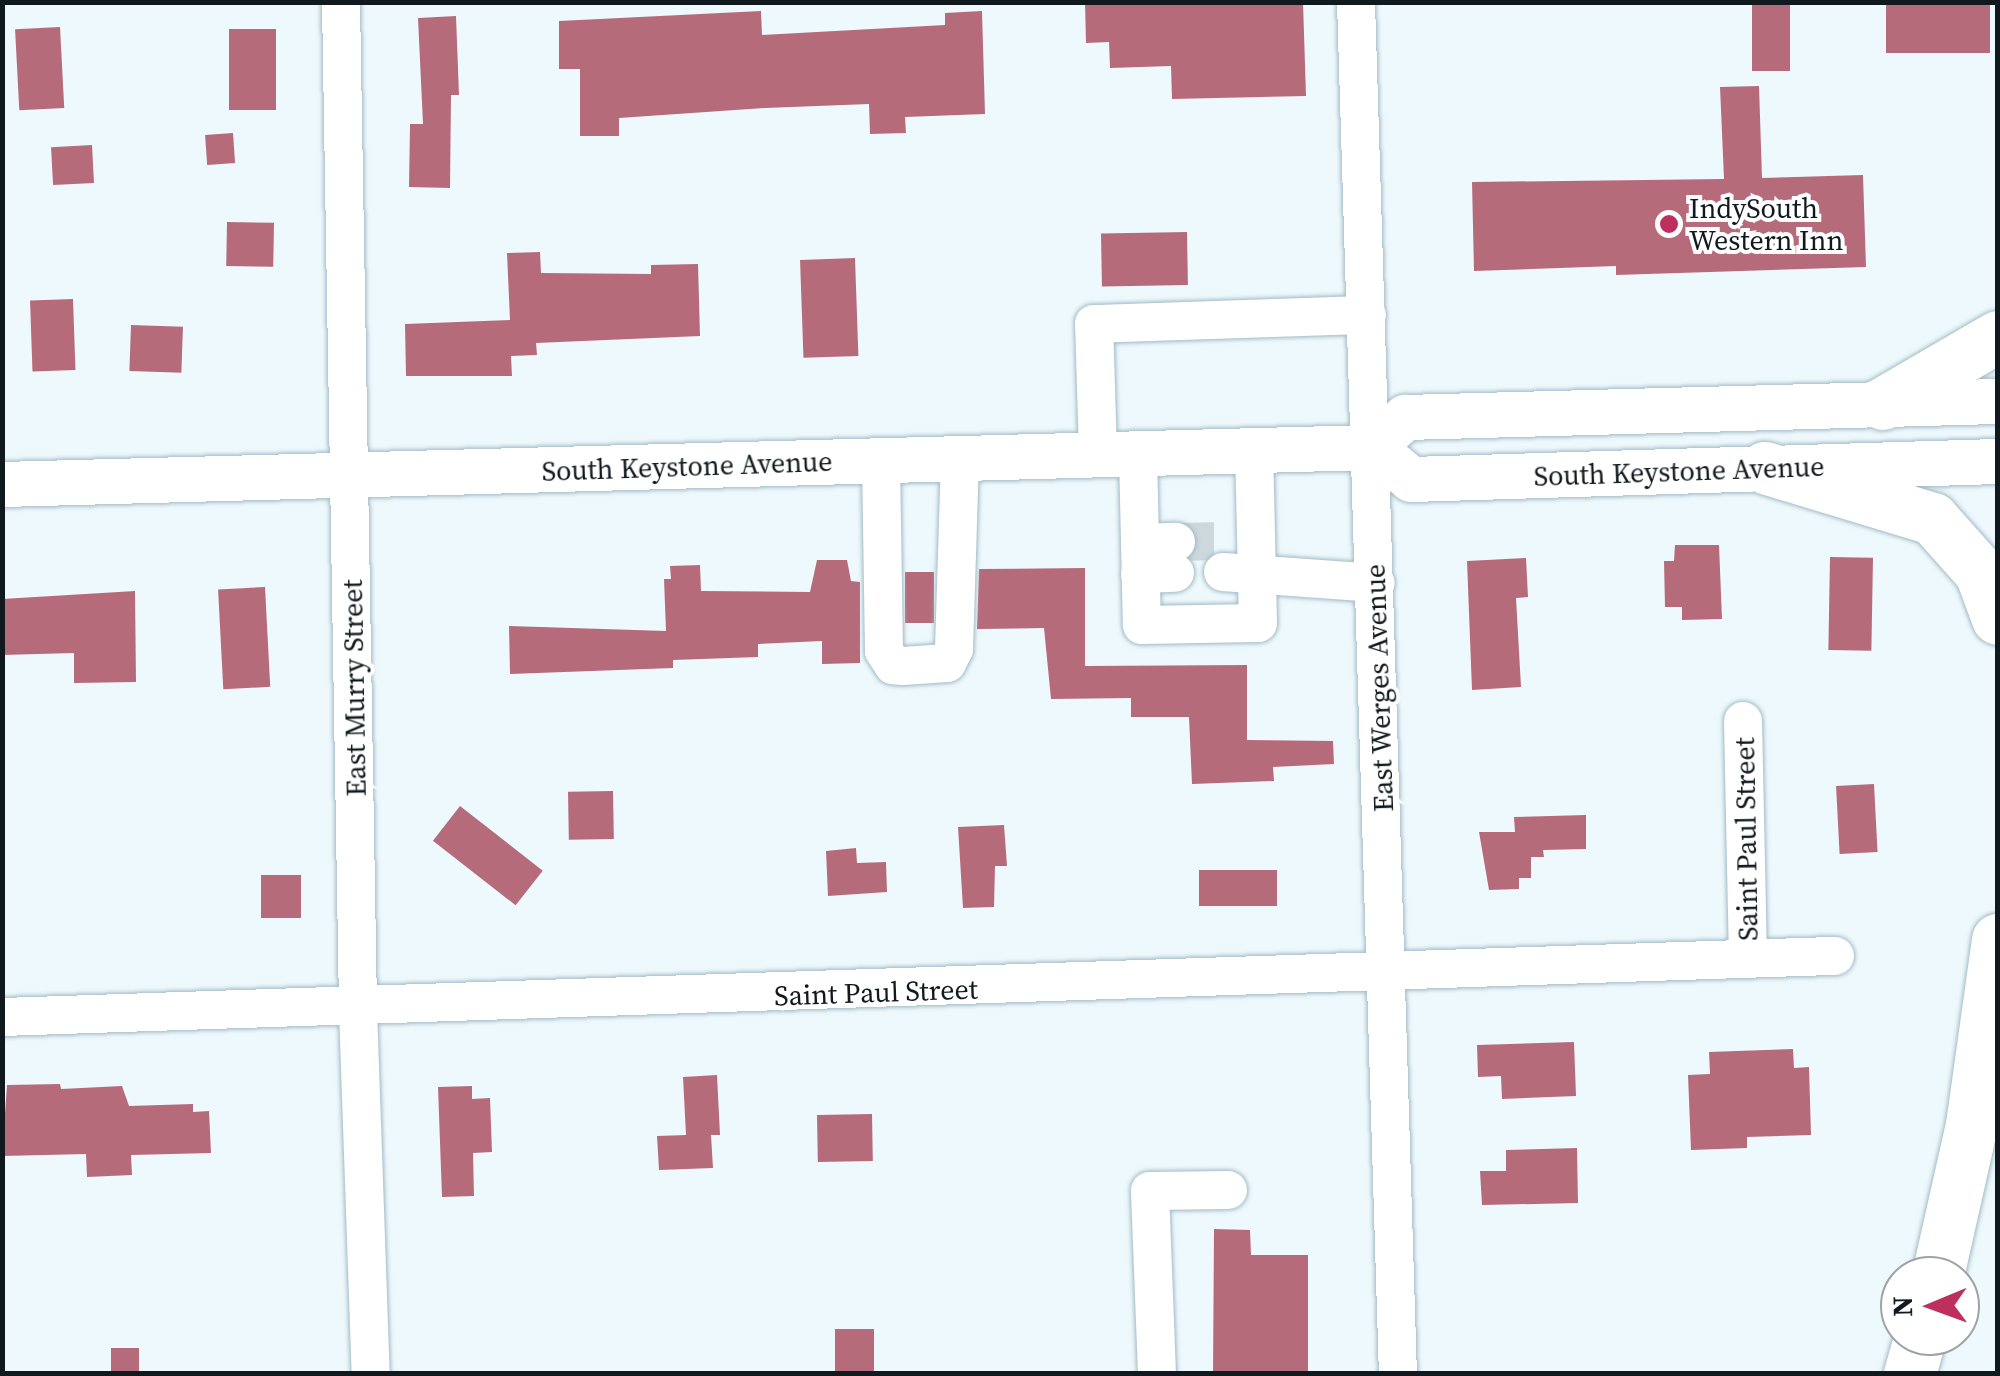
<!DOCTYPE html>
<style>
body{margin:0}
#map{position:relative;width:2000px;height:1376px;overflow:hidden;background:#eef9fd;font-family:"Source Serif 4",serif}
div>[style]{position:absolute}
.building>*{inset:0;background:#b66b7b;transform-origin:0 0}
.minor-tunnel>*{height:38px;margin-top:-19px;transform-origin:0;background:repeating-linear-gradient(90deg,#cdd8dc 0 38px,transparent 0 57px)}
.roads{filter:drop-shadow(0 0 2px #a2bbc5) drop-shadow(0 0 2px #a2bbc5)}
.minor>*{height:38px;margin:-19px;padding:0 19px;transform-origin:19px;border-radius:19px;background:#fff}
.major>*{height:45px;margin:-22.5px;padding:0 22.5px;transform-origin:22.5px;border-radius:22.5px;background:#fff}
.highway>*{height:52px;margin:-26px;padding:0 26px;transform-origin:26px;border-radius:26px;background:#fff}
.dots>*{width:28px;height:28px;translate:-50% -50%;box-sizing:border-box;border:5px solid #fff;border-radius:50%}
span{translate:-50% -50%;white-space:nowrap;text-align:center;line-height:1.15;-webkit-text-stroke:8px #fff;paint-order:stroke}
.poi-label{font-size:28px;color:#101a1e}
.left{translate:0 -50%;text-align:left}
.street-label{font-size:28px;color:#101a1e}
.frame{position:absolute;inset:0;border:5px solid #101a1e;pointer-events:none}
.north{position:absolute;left:1880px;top:1256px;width:100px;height:100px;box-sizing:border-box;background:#fff;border:2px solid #9fa3a5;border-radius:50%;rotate:269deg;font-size:28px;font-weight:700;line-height:40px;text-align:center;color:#101a1e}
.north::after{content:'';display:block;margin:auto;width:35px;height:45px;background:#be2f5d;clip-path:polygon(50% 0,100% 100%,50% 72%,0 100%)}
</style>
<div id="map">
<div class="building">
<div style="clip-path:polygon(1085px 2px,1303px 2px,1306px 96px,1172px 99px,1171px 66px,1110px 68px,1109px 42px,1086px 43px)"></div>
<div style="left:1752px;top:2px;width:38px;height:69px"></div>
<div style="left:1886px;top:2px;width:104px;height:51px"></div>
<div style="clip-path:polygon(761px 11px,762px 35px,945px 25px,945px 13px,982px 11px,985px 114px,905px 117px,906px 133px,870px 134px,869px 104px,765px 108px,619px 118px,619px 136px,580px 136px,580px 69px,559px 69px,559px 21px)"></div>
<div style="clip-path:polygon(456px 16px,459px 95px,451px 95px,450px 188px,409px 187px,410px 124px,423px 124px,418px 18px)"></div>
<div style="left:60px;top:27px;width:81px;height:45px;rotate:87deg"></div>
<div style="left:229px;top:29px;width:47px;height:81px"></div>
<div style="clip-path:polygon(1759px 86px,1762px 178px,1863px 175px,1866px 267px,1616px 275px,1616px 266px,1474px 271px,1472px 182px,1724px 179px,1720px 87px)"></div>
<div style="left:233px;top:133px;width:30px;height:28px;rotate:86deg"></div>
<div style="left:92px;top:145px;width:38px;height:41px;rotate:87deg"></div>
<div style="left:227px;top:222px;width:47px;height:44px;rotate:1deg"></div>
<div style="left:1187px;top:232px;width:53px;height:86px;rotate:89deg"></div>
<div style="clip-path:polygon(540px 252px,541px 273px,651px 274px,651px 265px,698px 264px,700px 336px,536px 343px,537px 355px,511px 356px,512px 376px,406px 376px,405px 324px,510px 320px,507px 253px)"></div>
<div style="left:855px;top:258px;width:98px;height:55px;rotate:88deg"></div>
<div style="left:73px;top:299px;width:71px;height:43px;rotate:88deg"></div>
<div style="left:131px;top:325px;width:52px;height:46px;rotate:2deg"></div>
<div style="clip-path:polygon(1675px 545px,1719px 545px,1722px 619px,1682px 620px,1682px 607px,1665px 607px,1664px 561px,1674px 561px)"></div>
<div style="left:1830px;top:557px;width:43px;height:93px;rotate:1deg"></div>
<div style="clip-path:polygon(1526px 558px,1528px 597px,1516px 598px,1521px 687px,1472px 690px,1467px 561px)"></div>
<div style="clip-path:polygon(817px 560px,847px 560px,851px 581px,860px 582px,860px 663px,822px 664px,822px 641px,758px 644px,758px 657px,673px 660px,673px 668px,510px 674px,509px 626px,666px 631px,664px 579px,671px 579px,670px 566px,700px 565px,701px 591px,810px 592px)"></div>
<div style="clip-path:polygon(1085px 568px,1085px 666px,1247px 665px,1247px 740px,1333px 741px,1334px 764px,1273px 767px,1274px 781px,1192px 784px,1189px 717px,1131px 717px,1131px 698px,1051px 699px,1044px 628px,977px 629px,979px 569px)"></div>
<div style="left:905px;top:572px;width:29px;height:51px"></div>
<div style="left:265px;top:587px;width:100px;height:47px;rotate:87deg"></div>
<div style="clip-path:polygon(135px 591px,136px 682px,74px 683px,74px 653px,2px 655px,2px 599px)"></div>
<div style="left:1874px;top:784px;width:68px;height:38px;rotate:87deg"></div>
<div style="left:613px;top:791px;width:48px;height:45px;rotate:89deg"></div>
<div style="left:460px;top:806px;width:105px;height:44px;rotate:38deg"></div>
<div style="clip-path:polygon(1586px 815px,1586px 849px,1543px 850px,1544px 857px,1531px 857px,1531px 878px,1519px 878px,1519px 889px,1489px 890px,1479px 832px,1515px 832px,1514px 817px)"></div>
<div style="clip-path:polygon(1004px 825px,1007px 866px,995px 866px,994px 907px,963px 908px,958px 827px)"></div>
<div style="clip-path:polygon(856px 848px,857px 863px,886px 862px,887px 892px,828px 896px,826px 851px)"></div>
<div style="left:1199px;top:870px;width:78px;height:36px"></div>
<div style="left:261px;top:875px;width:40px;height:43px"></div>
<div style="clip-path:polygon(1574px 1042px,1576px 1096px,1502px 1099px,1501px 1076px,1478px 1077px,1477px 1045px)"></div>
<div style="clip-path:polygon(1793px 1049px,1794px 1068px,1809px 1067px,1811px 1135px,1747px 1137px,1747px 1148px,1691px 1150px,1688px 1075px,1710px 1074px,1709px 1052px)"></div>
<div style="clip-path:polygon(717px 1075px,720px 1135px,711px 1135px,713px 1168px,659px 1170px,657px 1136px,686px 1135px,683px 1077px)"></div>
<div style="clip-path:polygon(60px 1084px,61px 1089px,122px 1086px,129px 1106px,193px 1104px,193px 1112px,209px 1111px,211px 1153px,131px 1155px,132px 1175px,87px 1177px,86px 1154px,2px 1156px,7px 1085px)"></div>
<div style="clip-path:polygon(472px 1086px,472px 1099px,490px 1098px,492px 1152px,473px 1153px,474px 1196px,442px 1197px,438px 1087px)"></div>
<div style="left:872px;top:1114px;width:47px;height:55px;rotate:89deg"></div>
<div style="clip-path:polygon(1577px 1148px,1578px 1203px,1482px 1205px,1480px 1171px,1506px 1171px,1506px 1150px)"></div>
<div style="clip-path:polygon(1214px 1229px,1250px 1230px,1251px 1255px,1308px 1255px,1308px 1374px,1213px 1374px)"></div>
<div style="left:835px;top:1329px;width:39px;height:45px"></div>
<div style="left:111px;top:1348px;width:28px;height:26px"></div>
</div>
<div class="minor-tunnel">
<div style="left:1176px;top:542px;width:47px;rotate:-1.2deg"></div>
</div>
<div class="roads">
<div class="minor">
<div style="left:341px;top:2px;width:1008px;rotate:89.03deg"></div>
<div style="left:358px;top:1010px;width:364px;rotate:88deg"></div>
<div style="left:1356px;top:2px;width:1373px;rotate:88.25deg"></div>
<div style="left:1138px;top:454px;width:171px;rotate:88.7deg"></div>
<div style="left:1142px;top:625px;width:116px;rotate:-1deg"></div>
<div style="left:1258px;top:623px;width:173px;rotate:-91.3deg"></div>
<div style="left:1098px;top:455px;width:131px;rotate:-91.7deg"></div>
<div style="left:1094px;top:324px;width:273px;rotate:-1.9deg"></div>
<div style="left:881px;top:461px;width:190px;rotate:89.1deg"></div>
<div style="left:884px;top:651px;width:17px;rotate:57deg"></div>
<div style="left:893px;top:665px;width:10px;rotate:6deg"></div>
<div style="left:903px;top:666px;width:44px;rotate:-3.9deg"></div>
<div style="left:947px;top:663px;width:16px;rotate:-63deg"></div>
<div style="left:954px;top:649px;width:191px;rotate:-88.2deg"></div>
<div style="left:1140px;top:543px;width:36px;rotate:-2deg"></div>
<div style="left:1223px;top:572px;width:153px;rotate:4.1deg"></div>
<div style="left:1140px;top:574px;width:35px;rotate:-2deg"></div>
<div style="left:1743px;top:721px;width:235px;rotate:88.8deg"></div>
<div style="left:2px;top:1017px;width:1834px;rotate:-1.91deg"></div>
<div style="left:1157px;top:1374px;width:183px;rotate:-92.2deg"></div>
<div style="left:1150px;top:1191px;width:78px;rotate:-0.7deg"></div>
</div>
<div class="major">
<div style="left:1372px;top:447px;width:50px;rotate:39.4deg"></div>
<div style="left:1411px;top:479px;width:587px;rotate:-1.76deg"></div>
<div style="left:2px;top:484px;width:1370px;rotate:-1.55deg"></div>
<div style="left:1372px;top:447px;width:45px;rotate:-42.3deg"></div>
<div style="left:1405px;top:417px;width:593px;rotate:-1.55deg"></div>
</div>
<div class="highway">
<div style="left:1883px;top:404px;width:133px;rotate:-30.2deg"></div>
<div style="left:1765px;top:468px;width:176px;rotate:16.9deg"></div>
<div style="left:1933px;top:519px;width:72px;rotate:48.4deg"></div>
<div style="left:1981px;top:573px;width:49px;rotate:69.7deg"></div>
<div style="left:1938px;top:1276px;width:155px;rotate:-77.3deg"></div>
<div style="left:1972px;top:1125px;width:187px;rotate:-82deg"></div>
<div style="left:1910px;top:1374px;width:40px;rotate:-74deg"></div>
</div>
</div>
<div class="dots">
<div style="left:1669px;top:224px;background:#be2f5d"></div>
</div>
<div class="poi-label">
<span class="left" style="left:1689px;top:224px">IndySouth<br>Western Inn</span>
</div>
<div class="street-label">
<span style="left:687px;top:466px;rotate:-2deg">South Keystone Avenue</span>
<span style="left:1679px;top:471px;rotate:-2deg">South Keystone Avenue</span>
<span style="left:354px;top:688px;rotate:-91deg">East Murry Street</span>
<span style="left:1379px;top:688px;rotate:-92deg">East Werges Avenue</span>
<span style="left:1746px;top:839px;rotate:-91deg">Saint Paul Street</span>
<span style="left:876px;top:992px;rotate:-2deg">Saint Paul Street</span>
</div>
<div class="frame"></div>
<div class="north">N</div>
</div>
